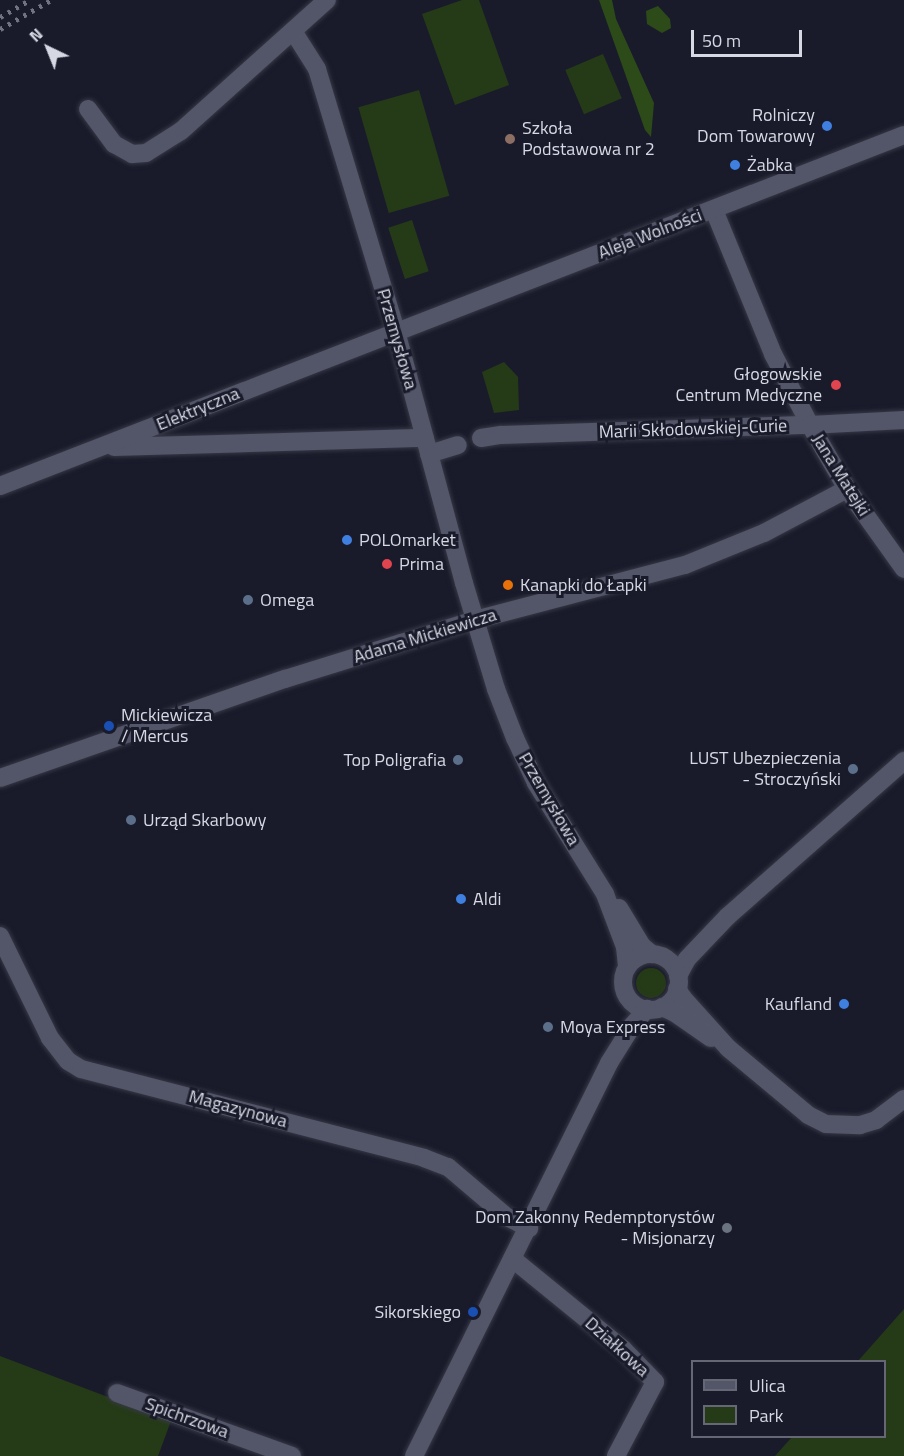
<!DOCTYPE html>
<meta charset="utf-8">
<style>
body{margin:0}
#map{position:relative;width:904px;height:1456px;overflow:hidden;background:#191b2b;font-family:"Titillium Web",sans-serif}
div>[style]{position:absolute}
.green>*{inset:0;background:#253b17;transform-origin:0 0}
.round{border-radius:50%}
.forest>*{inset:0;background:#2d4b18}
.roads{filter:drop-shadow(0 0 2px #373845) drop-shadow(0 0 2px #373845)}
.minor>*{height:18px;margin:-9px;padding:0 9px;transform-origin:9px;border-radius:9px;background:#535669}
.minor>.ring{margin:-9px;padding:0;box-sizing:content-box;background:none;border:18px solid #535669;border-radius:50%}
.rail>*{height:4.5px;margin-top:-2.25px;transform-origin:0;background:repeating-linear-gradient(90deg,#717381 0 3px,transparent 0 9px)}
.dots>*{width:16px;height:16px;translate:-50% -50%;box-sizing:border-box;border:3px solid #191b2b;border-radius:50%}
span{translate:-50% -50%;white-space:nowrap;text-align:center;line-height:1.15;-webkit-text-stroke:6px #191b2b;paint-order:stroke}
.poi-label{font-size:18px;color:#d6d8e4}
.right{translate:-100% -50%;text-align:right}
.left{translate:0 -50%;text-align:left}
.street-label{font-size:18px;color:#d6d8e4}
.legend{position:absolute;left:691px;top:1360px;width:195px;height:78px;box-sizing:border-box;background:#191b2b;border:2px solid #656775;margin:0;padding:8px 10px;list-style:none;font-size:18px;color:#d6d8e4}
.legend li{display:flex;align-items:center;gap:12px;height:30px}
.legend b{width:30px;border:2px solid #656775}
.north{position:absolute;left:18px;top:18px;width:60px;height:60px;-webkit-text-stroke:4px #191b2b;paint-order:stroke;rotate:317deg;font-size:16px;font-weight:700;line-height:24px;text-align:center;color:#d6d8e4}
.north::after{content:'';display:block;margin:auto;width:21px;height:27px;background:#d6d8e4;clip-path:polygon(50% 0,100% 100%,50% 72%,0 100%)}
.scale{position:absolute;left:691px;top:30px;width:111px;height:27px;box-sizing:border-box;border:3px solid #d6d8e4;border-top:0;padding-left:8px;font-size:18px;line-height:21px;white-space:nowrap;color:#d6d8e4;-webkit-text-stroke:4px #191b2b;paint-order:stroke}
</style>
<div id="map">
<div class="green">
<div style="clip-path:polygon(462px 0,479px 0,509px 85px,455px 105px,422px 14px)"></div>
<div style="left:603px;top:54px;width:48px;height:41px;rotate:67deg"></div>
<div style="left:419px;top:90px;width:110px;height:63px;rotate:74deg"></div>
<div style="left:412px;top:220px;width:54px;height:25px;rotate:72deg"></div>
<div style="clip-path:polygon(504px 362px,518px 377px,519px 410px,494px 413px,482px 372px)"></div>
<div class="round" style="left:636px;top:968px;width:30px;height:30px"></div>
<div style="clip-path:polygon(904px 1309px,904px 1456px,775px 1456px,792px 1437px,884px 1436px,884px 1362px,858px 1361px)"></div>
<div style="clip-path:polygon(0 1356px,171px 1421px,158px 1456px,0 1456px)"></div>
</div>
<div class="forest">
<div style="clip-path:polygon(599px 0,612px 0,616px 19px,654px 103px,651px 137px,645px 130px)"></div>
<div style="clip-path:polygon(658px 6px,670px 19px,671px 28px,662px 33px,647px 24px,646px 11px)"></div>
</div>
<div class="roads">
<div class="minor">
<div style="left:293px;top:31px;width:45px;rotate:57.7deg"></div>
<div style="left:317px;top:69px;width:274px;rotate:73.2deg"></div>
<div style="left:396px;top:331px;width:261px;rotate:74.9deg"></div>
<div style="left:464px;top:583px;width:111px;rotate:73.2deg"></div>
<div style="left:496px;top:689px;width:53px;rotate:68.8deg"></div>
<div style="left:515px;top:738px;width:50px;rotate:65deg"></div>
<div style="left:536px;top:783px;width:131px;rotate:58.1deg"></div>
<div style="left:605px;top:894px;width:57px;rotate:69.3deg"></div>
<div style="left:625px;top:947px;width:20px;rotate:84deg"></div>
<div style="left:88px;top:109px;width:44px;rotate:53.4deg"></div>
<div style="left:114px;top:144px;width:21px;rotate:29deg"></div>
<div style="left:132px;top:154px;width:14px;rotate:-4deg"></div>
<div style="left:146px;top:153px;width:41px;rotate:-32.2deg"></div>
<div style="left:181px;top:131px;width:196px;rotate:-41.9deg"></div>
<div style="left:714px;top:210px;width:156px;rotate:67.7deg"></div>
<div style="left:773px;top:354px;width:80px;rotate:62.5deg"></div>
<div style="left:810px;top:425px;width:74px;rotate:60deg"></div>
<div style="left:847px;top:489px;width:98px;rotate:54.5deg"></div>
<div style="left:481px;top:438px;width:20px;rotate:-9deg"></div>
<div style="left:501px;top:435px;width:309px;rotate:-1.9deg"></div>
<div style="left:810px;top:425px;width:94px;rotate:-3deg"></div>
<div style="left:114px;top:447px;width:311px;rotate:-1.7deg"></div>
<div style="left:429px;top:454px;width:30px;rotate:-17deg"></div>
<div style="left:0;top:486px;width:970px;rotate:-21.22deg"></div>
<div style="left:0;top:778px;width:302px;rotate:-19.2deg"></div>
<div style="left:285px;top:679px;width:121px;rotate:-17.2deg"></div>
<div style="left:401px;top:643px;width:77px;rotate:-17.3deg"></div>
<div style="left:475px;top:620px;width:217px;rotate:-14.7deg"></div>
<div style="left:685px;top:565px;width:85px;rotate:-22.1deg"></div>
<div style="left:764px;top:533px;width:94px;rotate:-27.9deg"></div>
<div style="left:619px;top:908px;width:44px;rotate:58.8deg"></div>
<div style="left:642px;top:946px;width:13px;rotate:39deg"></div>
<div style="left:0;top:936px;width:114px;rotate:63.9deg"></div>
<div style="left:50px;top:1038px;width:29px;rotate:52deg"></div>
<div style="left:68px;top:1061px;width:15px;rotate:32deg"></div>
<div style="left:81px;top:1069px;width:354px;rotate:14.5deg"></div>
<div style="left:424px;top:1158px;width:26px;rotate:21deg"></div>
<div style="left:448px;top:1167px;width:77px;rotate:40.3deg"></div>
<div style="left:507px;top:1217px;width:25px;rotate:27deg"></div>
<div class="ring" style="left:623px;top:954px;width:38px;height:38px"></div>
<div style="left:678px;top:976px;width:19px;rotate:-62deg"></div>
<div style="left:687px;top:959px;width:59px;rotate:-46.4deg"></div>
<div style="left:728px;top:916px;width:235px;rotate:-41.4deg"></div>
<div style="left:677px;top:989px;width:11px;rotate:56deg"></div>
<div style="left:683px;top:998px;width:67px;rotate:48deg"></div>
<div style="left:728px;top:1048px;width:104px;rotate:39.9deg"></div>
<div style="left:808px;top:1115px;width:20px;rotate:27deg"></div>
<div style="left:826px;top:1124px;width:34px;rotate:2deg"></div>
<div style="left:860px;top:1125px;width:17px;rotate:-17deg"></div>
<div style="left:876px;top:1120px;width:35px;rotate:-37deg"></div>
<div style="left:662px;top:1007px;width:14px;rotate:25deg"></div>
<div style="left:675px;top:1013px;width:44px;rotate:34.8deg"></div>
<div style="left:514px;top:1260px;width:141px;rotate:39.2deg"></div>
<div style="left:623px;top:1349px;width:46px;rotate:45.9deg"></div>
<div style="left:655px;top:1382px;width:84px;rotate:117.8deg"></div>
<div style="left:117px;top:1393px;width:186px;rotate:19.8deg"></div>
<div style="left:414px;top:1456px;width:439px;rotate:-63.6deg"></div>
<div style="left:609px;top:1063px;width:44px;rotate:-58.1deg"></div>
<div style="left:632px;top:1026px;width:23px;rotate:-49deg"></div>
</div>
</div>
<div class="rail">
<div style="left:0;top:17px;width:34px;rotate:-30deg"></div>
<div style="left:0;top:29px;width:59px;rotate:-29.6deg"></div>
</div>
<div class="dots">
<div style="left:827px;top:126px;background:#3f7fe0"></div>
<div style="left:510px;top:139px;background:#8d6e63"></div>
<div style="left:735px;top:165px;background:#3f7fe0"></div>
<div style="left:836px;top:385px;background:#e0444e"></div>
<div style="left:347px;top:540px;background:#3f7fe0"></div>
<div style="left:387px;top:564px;background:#e0444e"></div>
<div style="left:508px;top:585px;background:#e8710a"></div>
<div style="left:248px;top:600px;background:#5c6f8a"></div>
<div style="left:109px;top:726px;background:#1a4fb4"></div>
<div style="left:458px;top:760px;background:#5c6f8a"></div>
<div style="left:853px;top:769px;background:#5c6f8a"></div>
<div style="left:131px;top:820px;background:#5c6f8a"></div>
<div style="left:461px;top:899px;background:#3f7fe0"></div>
<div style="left:844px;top:1004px;background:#3f7fe0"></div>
<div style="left:548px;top:1027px;background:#5c6f8a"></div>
<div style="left:727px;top:1228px;background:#6b7280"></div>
<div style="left:473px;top:1312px;background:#1a4fb4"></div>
</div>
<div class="poi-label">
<span class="right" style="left:815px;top:126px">Rolniczy<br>Dom Towarowy</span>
<span class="left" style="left:522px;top:139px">Szkoła<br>Podstawowa nr 2</span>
<span class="left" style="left:747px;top:165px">Żabka</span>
<span class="right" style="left:822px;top:385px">Głogowskie<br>Centrum Medyczne</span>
<span class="left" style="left:359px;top:540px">POLOmarket</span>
<span class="left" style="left:399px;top:564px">Prima</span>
<span class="left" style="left:520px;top:585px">Kanapki do Łapki</span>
<span class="left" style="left:260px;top:600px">Omega</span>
<span class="left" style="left:121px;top:726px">Mickiewicza<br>/ Mercus</span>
<span class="right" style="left:841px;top:769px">LUST Ubezpieczenia<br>- Stroczyński</span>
<span class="right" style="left:446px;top:760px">Top Poligrafia</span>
<span class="left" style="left:143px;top:820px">Urząd Skarbowy</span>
<span class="left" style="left:473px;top:899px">Aldi</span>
<span class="right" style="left:832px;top:1004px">Kaufland</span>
<span class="left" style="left:560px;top:1027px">Moya Express</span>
<span class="right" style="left:715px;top:1228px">Dom Zakonny Redemptorystów<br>- Misjonarzy</span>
<span class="right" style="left:461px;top:1312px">Sikorskiego</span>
</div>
<div class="street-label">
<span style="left:650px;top:234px;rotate:-21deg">Aleja Wolności</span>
<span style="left:397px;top:339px;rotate:74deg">Przemysłowa</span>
<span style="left:198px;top:409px;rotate:-22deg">Elektryczna</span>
<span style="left:693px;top:429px;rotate:-2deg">Marii Skłodowskiej-Curie</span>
<span style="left:841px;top:475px;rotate:58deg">Jana Matejki</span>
<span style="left:425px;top:636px;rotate:-17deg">Adama Mickiewicza</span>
<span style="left:549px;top:799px;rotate:60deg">Przemysłowa</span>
<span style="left:238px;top:1109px;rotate:15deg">Magazynowa</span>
<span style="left:617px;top:1347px;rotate:42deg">Działkowa</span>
<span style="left:187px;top:1418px;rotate:20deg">Spichrzowa</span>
</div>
<ul class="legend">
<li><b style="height:8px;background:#535669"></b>Ulica</li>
<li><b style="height:16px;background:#253b17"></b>Park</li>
</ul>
<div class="north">N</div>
<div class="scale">50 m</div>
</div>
